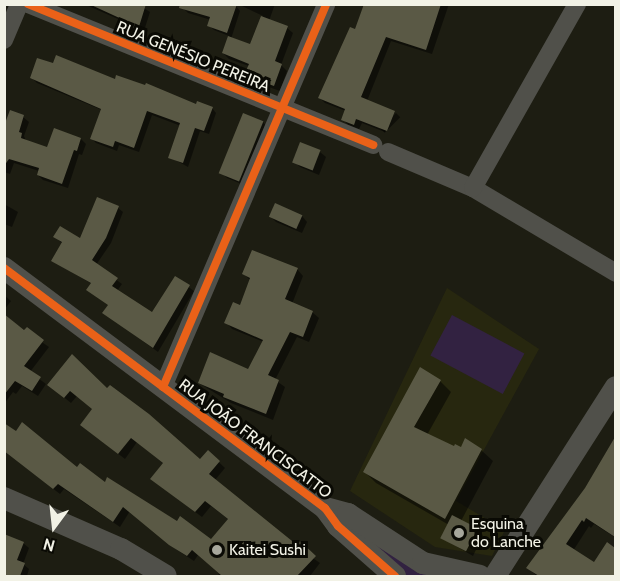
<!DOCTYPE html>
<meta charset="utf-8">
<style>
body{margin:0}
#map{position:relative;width:620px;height:581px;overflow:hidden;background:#1d1d12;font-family:Cabin,sans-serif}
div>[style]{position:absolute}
.built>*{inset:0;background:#27270f}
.green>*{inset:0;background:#322241;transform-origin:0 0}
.shadow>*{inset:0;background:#0007;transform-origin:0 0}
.building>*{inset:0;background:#5a5945;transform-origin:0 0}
.minor>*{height:18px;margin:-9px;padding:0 9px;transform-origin:9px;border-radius:9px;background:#50504a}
.tertiary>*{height:22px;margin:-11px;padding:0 11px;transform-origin:11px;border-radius:11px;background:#50504a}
.cycleway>*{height:8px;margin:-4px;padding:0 4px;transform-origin:4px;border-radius:4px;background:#ea6118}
.dots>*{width:16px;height:16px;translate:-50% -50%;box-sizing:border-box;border:3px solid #0a0a04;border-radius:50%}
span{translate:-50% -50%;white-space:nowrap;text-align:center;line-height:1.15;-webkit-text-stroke:6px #0a0a04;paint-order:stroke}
.street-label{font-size:16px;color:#f2f2e6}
.poi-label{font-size:16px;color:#f2f2e6}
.left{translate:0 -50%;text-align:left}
.frame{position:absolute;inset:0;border:6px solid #f2f2e6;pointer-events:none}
.north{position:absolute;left:24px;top:497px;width:60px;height:60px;-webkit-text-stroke:4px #0a0a04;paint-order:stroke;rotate:195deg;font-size:16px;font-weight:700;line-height:24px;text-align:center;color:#f2f2e6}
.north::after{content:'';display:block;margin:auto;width:21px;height:27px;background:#f2f2e6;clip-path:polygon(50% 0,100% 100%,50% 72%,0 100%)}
</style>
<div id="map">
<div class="built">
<div style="clip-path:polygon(447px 288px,539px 349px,456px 501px,505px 530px,492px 556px,435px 547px,350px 491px)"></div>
</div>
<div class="green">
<div style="left:452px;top:315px;width:82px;height:46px;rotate:28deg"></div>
<div style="clip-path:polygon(357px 533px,445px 576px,407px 576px)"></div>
</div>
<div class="shadow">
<div style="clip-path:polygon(84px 4px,138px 4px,150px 12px,143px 34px,131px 30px,127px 23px)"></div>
<div style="clip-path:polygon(238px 4px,275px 4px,269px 21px,287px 28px,293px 33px,281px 65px,287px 71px,280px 91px,252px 81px,246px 75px,249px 66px,229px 59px,223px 53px,229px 36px,214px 30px,209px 25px,211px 20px,188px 13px,184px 9px,236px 6px,240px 11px,231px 39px,251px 46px,263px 16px)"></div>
<div style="clip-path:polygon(367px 4px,449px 4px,432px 54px,391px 41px,367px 101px,395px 112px,385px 132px,362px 123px,359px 129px,348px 125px,343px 119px,346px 111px,325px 103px,320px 98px,356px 31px)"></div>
<div style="clip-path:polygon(32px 78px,116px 81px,197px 106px,212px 108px,216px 113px,209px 134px,200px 131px,188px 167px,170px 157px,181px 126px,152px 115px,139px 152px,119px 145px,117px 151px,96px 143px,92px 139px,102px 110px,37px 83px)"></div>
<div style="left:396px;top:113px;width:6px;height:22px;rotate:45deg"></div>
<div style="clip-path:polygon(243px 115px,263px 122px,268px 128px,244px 185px,227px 178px,221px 172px)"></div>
<div style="clip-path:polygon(23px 117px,29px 122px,24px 136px,26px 141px,48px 149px,81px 139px,86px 144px,82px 155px,79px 154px,68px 188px,43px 180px,38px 175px,39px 171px,14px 163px,10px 174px,4px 172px,4px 129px)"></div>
<div style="clip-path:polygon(301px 144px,320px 152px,326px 157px,319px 175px,300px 167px,294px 161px)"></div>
<div style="clip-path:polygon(4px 204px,18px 212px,12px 227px,4px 224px)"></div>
<div style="clip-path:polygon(118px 208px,123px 212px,111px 243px,96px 265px,122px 284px,117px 291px,152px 314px,176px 278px,194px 291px,158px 352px,104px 313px,109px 305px,92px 284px,53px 261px,63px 244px,55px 237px,81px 240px)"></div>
<div style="clip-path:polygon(302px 216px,307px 222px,302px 233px,276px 222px,271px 217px)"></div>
<div style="clip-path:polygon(297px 269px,303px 276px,292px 304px,312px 312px,319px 318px,309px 342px,297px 337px,275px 380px,285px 387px,273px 420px,231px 403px,199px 383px,249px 371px,264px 342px,232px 329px,226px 322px,241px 307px,251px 281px,244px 274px)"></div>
<div style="clip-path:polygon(4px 295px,11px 301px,4px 310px)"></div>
<div style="clip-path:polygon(4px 316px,49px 347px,30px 372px,46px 384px,38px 396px,22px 386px,16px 394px,13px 392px,4px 404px)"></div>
<div style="clip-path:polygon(440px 381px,451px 392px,427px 435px,455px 448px,481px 450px,493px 461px,461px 521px,483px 535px,473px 556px,442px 538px,449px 525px,376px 483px,365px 472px)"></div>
<div style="clip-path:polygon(55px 390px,108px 390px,200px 461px,208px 452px,225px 468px,215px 480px,297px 547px,320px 563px,310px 576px,217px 576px,220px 573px,198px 555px,194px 561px,177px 550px,130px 511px,120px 527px,64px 489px,60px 494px,4px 451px,77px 469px,211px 541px,229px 520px,211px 506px,202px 517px,158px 484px,164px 464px,137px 442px,125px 459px,81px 425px,93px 409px,77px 396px,71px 403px)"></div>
<div style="clip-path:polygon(609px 450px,616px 455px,616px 538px,594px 524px,591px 528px,589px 526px,573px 551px,571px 566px,585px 576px,537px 576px,528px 568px,586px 489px)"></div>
<div style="clip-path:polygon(4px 536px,23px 543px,29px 548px,23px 564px,29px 569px,27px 576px,4px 576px)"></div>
</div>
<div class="building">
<div style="clip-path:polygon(89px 4px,146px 4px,138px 30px,125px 25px,126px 21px)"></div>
<div style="clip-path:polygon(180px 4px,237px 4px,227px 33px,207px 26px,210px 17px,179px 8px)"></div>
<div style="clip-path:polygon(364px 4px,441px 4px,426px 50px,386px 37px,361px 97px,395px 111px,387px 131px,356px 119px,354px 125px,341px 120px,345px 109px,318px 98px,350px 27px,355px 29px)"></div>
<div style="clip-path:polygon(261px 16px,288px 26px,275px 61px,282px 64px,274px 86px,244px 75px,249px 64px,222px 53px,228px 36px,250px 44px)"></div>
<div style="clip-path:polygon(56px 55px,115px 79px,116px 75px,145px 85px,146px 83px,196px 104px,197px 101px,213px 107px,204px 131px,195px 128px,183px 163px,168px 158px,180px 123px,147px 111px,134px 148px,115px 141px,113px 147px,90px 139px,101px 109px,30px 78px,37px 58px,53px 63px)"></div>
<div style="clip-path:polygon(10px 110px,24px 115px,19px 132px,22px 133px,21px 138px,47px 147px,54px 128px,81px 138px,77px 151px,74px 150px,62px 184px,37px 175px,39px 168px,9px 159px,4px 166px,4px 126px)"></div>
<div style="left:243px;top:113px;width:22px;height:65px;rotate:22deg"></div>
<div style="left:300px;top:142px;width:22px;height:22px;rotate:21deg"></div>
<div style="clip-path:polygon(97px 197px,119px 206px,106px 238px,92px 260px,118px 278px,112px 286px,152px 312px,175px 276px,190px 285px,153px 348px,102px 313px,108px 305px,86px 290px,91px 283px,51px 261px,62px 242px,53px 237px,60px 226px,80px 238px)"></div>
<div style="left:275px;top:203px;width:30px;height:15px;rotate:24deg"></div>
<div style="clip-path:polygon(252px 250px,298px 268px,285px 299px,313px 311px,303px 337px,290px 332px,268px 375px,279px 380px,266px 414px,223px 397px,224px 394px,198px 383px,210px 352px,248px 369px,263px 340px,224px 323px,233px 302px,240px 305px,250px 278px,242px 274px)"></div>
<div style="clip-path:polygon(4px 314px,24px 330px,27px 327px,44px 340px,24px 366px,41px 377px,32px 391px,15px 381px,4px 395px)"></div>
<div style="clip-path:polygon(72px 354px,107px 388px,110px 385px,149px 414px,200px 459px,208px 450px,220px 461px,209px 474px,297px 545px,300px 541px,316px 556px,297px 576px,222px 576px,192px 550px,187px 556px,169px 545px,123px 507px,113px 522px,58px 484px,53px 489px,4px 451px,4px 423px,16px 431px,22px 422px,77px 467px,80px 463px,105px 482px,107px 477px,177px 521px,180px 516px,211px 539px,228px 519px,205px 501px,195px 512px,150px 479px,163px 463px,131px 438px,118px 454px,80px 425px,92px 409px,70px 391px,64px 398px,47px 385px)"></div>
<div style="clip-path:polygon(420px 367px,441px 380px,414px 427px,454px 446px,455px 444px,461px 447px,465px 438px,482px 449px,445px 519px,363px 472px)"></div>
<div style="clip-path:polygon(615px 437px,615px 537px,586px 518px,584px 522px,582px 520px,566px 544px,594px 562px,607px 542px,615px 548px,615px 576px,539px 576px,526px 568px,585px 488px)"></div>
<div style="left:452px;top:515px;width:29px;height:26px;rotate:27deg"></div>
<div style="clip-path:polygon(4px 534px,24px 542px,17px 560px,25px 563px,20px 576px,4px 576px)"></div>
</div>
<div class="minor">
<div style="left:28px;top:4px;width:373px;rotate:22.2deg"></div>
<div style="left:4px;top:40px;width:39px;rotate:-67deg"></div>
<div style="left:388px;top:152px;width:92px;rotate:23deg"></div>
<div style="left:473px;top:188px;width:166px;rotate:30.7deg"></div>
<div style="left:473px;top:188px;width:211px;rotate:-60.5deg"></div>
<div style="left:163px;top:387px;width:416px;rotate:-66.9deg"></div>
</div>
<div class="tertiary">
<div style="left:4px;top:268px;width:401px;rotate:36.8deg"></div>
<div style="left:325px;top:508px;width:22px;rotate:54deg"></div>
<div style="left:338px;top:526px;width:76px;rotate:41.3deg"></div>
<div style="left:4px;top:498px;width:128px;rotate:23.6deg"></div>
<div style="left:121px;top:549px;width:52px;rotate:31deg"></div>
<div style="left:325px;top:508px;width:24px;rotate:15deg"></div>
<div style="left:348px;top:514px;width:90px;rotate:33.2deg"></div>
<div style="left:423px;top:563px;width:58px;rotate:12.8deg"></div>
<div style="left:495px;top:576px;width:224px;rotate:-57.4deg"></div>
</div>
<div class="cycleway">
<div style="left:28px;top:4px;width:373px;rotate:22.2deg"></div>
<div style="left:4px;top:268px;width:401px;rotate:36.8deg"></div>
<div style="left:325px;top:508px;width:22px;rotate:54deg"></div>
<div style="left:338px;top:526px;width:76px;rotate:41.3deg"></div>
<div style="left:163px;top:387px;width:416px;rotate:-66.9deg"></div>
</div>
<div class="dots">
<div style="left:459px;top:533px;background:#a7a79c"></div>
<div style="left:217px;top:550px;background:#a7a79c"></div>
</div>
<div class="street-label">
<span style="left:193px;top:57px;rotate:22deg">RUA GENÉSIO PEREIRA</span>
<span style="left:255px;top:439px;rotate:37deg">RUA JOÃO FRANCISCATTO</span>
</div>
<div class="poi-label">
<span class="left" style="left:471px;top:533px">Esquina<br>do Lanche</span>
<span class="left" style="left:229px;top:550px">Kaitei Sushi</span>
</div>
<div class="frame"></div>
<div class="north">N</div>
</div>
